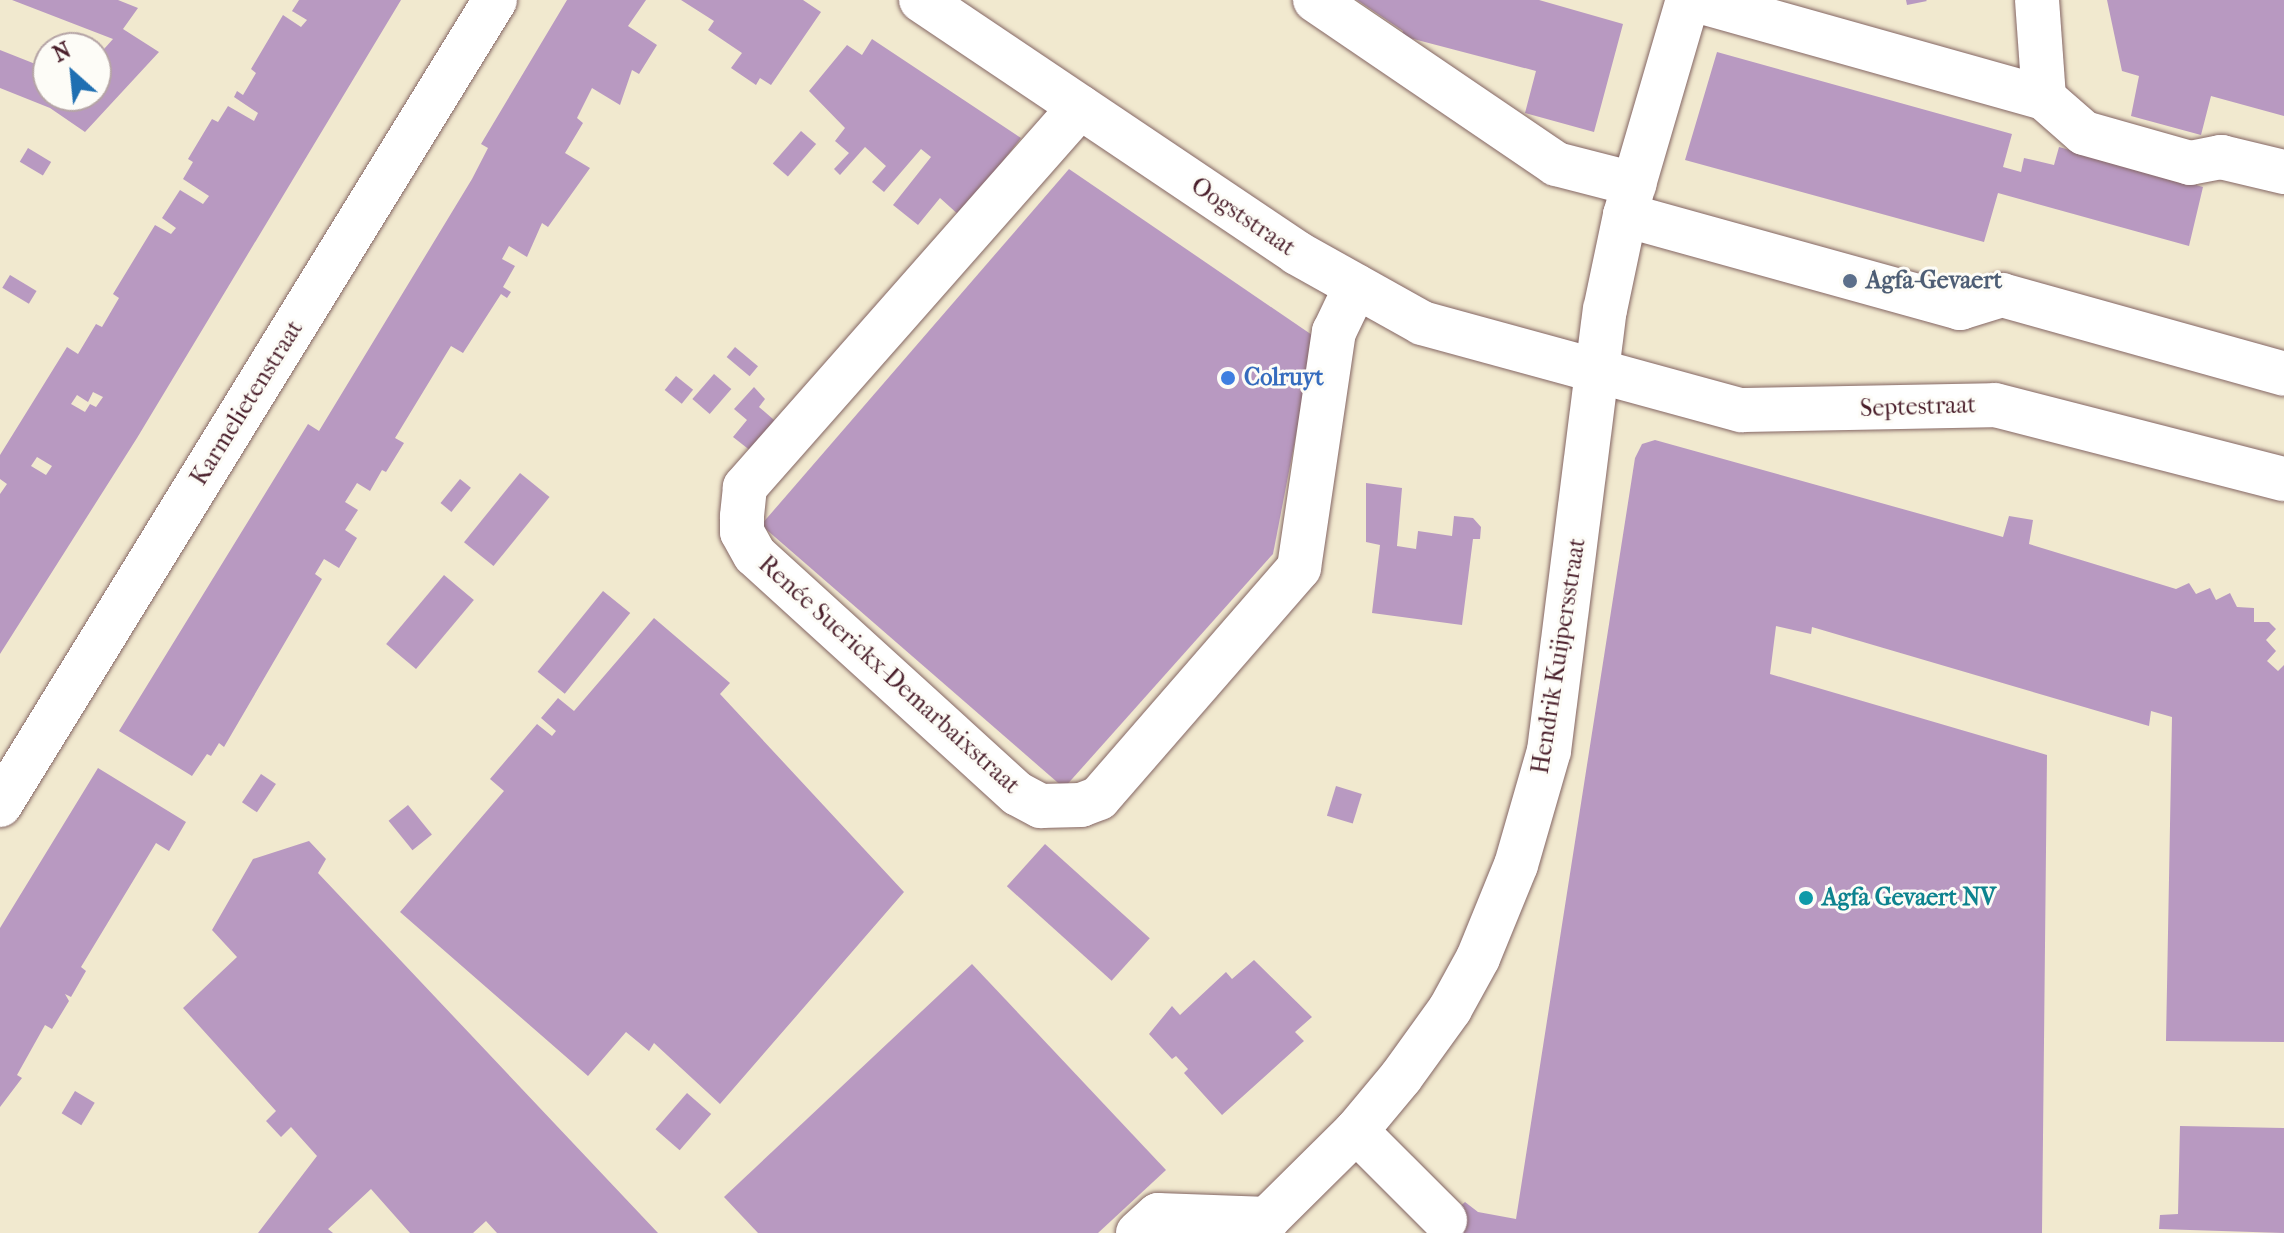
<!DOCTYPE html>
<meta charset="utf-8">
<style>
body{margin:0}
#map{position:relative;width:2284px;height:1233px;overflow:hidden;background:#f1e9cf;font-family:"IM FELL French Canon",serif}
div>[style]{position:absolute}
.building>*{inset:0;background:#b899c1;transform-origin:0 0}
.roads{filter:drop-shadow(0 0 2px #846664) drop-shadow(0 0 2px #846664)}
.minor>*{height:44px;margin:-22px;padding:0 22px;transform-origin:22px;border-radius:22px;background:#fff}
.dots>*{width:22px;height:22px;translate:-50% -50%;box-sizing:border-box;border:4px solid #fdfcf7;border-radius:50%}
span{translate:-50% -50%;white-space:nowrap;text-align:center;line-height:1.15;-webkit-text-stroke:6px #fdfcf7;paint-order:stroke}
.street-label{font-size:24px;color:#4a1f2b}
.service-label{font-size:24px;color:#4e5e75;font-weight:700}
.left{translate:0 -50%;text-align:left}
.shop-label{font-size:24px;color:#366cbe;font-weight:700}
.culture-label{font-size:24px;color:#0d838f;font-weight:700}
.north{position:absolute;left:32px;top:32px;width:80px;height:80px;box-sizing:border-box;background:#fdfcf7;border:2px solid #b5a4a5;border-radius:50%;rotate:333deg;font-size:22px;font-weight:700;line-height:32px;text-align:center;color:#4a1f2b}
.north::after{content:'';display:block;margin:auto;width:28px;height:36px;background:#1f6fb2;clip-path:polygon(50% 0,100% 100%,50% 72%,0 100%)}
</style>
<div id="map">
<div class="building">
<div style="clip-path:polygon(12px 0,118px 0,138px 8px,123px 29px,159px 52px,85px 132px,50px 108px,0 88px,0 50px,48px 69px,48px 96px,96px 96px,96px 58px,113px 39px)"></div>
<div style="clip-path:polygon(evenodd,299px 0,401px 0,137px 438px,0 654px,0 494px,7px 484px,0 479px,0 455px,67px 347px,78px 354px,96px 324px,102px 327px,119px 298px,113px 294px,155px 225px,171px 234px,176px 228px,162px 218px,180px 190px,203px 204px,209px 196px,183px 179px,193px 162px,188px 159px,212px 119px,218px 122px,228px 106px,254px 121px,258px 113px,234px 97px,237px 91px,243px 95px,256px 73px,251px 69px,283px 15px,301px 27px,307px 20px,292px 11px,299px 0,93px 392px,103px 397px,96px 407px,90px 404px,85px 412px,71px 404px,77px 395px,88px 402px,93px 392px,299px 0,37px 457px,52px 466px,46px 475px,31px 466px,37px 457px)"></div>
<div style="clip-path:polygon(567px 0,646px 0,628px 26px,657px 45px,639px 74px,632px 70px,620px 105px,592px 88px,577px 118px,583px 123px,565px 153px,590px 168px,548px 227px,542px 223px,527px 257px,509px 246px,502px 259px,515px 266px,503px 287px,511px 292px,507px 298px,501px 294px,463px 353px,451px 346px,395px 438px,404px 443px,386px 472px,382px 470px,370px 491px,357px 483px,345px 502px,358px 510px,345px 530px,357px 538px,339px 568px,324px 559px,315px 574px,322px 579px,224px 747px,219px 743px,211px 756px,207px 754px,192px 776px,119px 731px,308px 424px,319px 431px,472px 179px,488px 148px,481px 144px)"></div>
<div style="clip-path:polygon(681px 0,803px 0,821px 12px,771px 85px,760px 78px,756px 85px,731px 68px,742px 53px,708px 30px,714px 21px)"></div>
<div style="clip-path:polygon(1357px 0,1539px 0,1623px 24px,1594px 132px,1525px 113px,1536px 71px,1402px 36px,1403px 31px)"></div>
<div style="clip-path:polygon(1906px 0,1926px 0,1927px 1px,1907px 5px)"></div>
<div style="clip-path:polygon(2107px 0,2284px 0,2284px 116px,2211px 96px,2201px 135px,2131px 116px,2139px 76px,2122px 71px)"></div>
<div style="clip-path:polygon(872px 39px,1021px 138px,960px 216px,940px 198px,918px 225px,893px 205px,931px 157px,921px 149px,884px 192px,872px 182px,886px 166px,865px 147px,840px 175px,834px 169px,849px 153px,835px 141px,845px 128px,809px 91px,847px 45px,862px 55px)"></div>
<div style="clip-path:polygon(1717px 52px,2012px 134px,2003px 167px,2021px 172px,2024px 158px,2054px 165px,2059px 147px,2203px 187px,2189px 246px,1998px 193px,1984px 242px,1685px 160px)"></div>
<div style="left:801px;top:131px;width:20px;height:43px;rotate:41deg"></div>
<div style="left:28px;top:148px;width:27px;height:16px;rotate:31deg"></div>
<div style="clip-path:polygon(1069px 169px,1315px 337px,1273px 554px,1064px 788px,761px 525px)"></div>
<div style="left:10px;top:275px;width:31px;height:15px;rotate:31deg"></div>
<div style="left:735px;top:347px;width:30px;height:13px;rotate:40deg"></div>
<div style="left:714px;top:374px;width:23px;height:33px;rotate:41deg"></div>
<div style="left:676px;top:376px;width:22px;height:18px;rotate:39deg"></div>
<div style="clip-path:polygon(754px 387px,765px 399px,759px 407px,781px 426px,756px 455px,733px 437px,747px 420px,734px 409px)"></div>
<div style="clip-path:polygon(1655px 440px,2003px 537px,2009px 516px,2033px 520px,2029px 544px,2176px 589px,2189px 583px,2196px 594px,2210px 588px,2216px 600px,2230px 593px,2237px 607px,2254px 608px,2254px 622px,2269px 622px,2276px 629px,2266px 640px,2276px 651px,2267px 661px,2278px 671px,2284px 665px,2284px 1042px,2166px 1041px,2172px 717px,2151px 711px,2149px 726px,1812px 627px,1811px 634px,1776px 626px,1770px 674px,2047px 755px,2042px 1233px,1431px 1233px,1465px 1202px,1478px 1212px,1516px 1219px,1635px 458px,1642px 444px)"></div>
<div style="left:520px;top:473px;width:38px;height:89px;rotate:39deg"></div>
<div style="left:460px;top:479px;width:14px;height:31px;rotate:39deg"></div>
<div style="clip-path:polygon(1366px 483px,1402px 488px,1397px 546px,1416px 549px,1418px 531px,1452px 536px,1454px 516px,1473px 518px,1481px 527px,1480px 539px,1473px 539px,1462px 625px,1372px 613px,1380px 545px,1366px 542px)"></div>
<div style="left:444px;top:575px;width:39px;height:90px;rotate:40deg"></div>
<div style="left:603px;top:591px;width:35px;height:104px;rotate:39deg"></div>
<div style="clip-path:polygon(654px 618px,730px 683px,720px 694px,904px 892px,720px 1104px,654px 1043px,649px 1051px,626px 1032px,588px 1076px,400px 912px,504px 791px,490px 779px,537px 724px,552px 736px,556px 731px,541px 718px,558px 698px,574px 711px)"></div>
<div style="clip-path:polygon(98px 768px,186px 822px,169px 851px,156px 843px,81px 967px,86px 971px,71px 997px,65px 994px,69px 1001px,52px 1029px,45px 1025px,17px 1075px,22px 1078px,0 1107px,0 928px)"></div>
<div style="left:261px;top:774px;width:18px;height:34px;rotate:34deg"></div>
<div style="left:1336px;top:786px;width:27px;height:31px;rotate:17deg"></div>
<div style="left:408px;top:805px;width:38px;height:25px;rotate:51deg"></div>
<div style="clip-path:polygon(309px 841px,326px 859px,318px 873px,658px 1233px,497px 1233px,486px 1221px,473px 1233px,410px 1233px,371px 1189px,328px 1229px,333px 1233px,258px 1233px,317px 1156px,291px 1127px,281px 1137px,266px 1121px,276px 1111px,183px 1008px,237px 957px,212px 930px,253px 859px)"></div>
<div style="left:1045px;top:844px;width:141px;height:57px;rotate:42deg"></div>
<div style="clip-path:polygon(1254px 960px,1312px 1017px,1295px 1032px,1304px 1041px,1222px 1115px,1184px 1073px,1188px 1069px,1176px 1056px,1172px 1059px,1149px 1034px,1172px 1006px,1180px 1015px,1226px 972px,1232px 979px)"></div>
<div style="clip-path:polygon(972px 964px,1166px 1170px,1098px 1233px,758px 1233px,724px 1197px)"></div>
<div style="left:75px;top:1091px;width:23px;height:26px;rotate:31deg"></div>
<div style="left:687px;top:1093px;width:32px;height:48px;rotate:41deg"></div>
<div style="clip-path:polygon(2180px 1126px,2284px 1128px,2284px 1233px,2159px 1229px,2160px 1215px,2178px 1214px)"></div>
</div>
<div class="roads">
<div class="minor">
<div style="left:921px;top:0;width:453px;rotate:33.9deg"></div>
<div style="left:1297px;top:253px;width:143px;rotate:29.2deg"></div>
<div style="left:1422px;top:323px;width:331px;rotate:15.3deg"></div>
<div style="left:1741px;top:410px;width:254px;rotate:-1.1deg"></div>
<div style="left:1995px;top:405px;width:298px;rotate:14.4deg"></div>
<div style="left:1315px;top:0;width:292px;rotate:34.2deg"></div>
<div style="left:1556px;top:164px;width:81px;rotate:14.4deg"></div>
<div style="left:1695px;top:0;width:362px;rotate:15.7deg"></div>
<div style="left:2044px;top:98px;width:53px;rotate:41.2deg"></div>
<div style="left:2084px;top:133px;width:110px;rotate:15.8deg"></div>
<div style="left:2190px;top:163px;width:32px;rotate:-11deg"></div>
<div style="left:2221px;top:157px;width:65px;rotate:13.4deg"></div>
<div style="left:2037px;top:0;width:98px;rotate:85.9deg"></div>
<div style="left:1080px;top:107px;width:507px;rotate:131.4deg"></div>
<div style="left:745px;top:487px;width:30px;rotate:96deg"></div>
<div style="left:742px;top:517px;width:15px;rotate:90deg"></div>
<div style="left:742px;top:532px;width:26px;rotate:61deg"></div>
<div style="left:755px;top:555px;width:355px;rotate:42.3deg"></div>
<div style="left:1018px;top:794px;width:26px;rotate:28deg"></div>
<div style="left:1041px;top:806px;width:40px;rotate:-1.4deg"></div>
<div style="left:1081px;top:805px;width:19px;rotate:-21deg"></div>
<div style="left:1099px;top:798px;width:305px;rotate:-49deg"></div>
<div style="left:1299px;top:568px;width:239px;rotate:-81.6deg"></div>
<div style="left:1334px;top:332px;width:51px;rotate:-64.4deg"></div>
<div style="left:1625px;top:215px;width:348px;rotate:15.5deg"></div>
<div style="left:1960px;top:308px;width:44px;rotate:-17.2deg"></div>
<div style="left:2002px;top:295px;width:293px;rotate:15.6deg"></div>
<div style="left:0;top:805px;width:945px;rotate:-58.41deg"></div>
<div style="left:1356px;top:1131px;width:126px;rotate:45deg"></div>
<div style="left:1138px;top:1233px;width:27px;rotate:-42deg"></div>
<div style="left:1158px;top:1215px;width:110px;rotate:2.1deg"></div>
<div style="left:1253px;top:1233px;width:145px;rotate:-44.7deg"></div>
<div style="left:1356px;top:1131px;width:70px;rotate:-50.2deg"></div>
<div style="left:1401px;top:1077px;width:84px;rotate:-54.2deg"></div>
<div style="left:1450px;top:1009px;width:58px;rotate:-61.2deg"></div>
<div style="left:1478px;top:958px;width:100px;rotate:-67.8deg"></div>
<div style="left:1516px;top:865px;width:119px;rotate:-73.9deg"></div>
<div style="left:1549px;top:751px;width:445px;rotate:-82.8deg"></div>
<div style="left:1605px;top:310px;width:97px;rotate:-78.1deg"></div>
<div style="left:1625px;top:215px;width:224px;rotate:-73.7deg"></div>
</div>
</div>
<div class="dots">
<div style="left:1850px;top:281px;background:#5c6f8a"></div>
<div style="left:1228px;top:378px;background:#3f7fe0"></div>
<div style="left:1806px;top:898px;background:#0f9aa8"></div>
</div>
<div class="street-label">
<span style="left:1243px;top:217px;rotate:34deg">Oogststraat</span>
<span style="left:247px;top:403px;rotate:-58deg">Karmelietenstraat</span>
<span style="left:1918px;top:407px;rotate:-2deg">Septestraat</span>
<span style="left:1559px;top:656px;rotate:-81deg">Hendrik Kuijpersstraat</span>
<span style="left:889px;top:675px;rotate:42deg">Renée Suerickx-Demarbaixstraat</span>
</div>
<div class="service-label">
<span class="left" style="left:1866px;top:281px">Agfa-Gevaert</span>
</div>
<div class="shop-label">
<span class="left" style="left:1244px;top:378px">Colruyt</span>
</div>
<div class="culture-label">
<span class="left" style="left:1822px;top:898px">Agfa Gevaert NV</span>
</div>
<div class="north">N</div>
</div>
